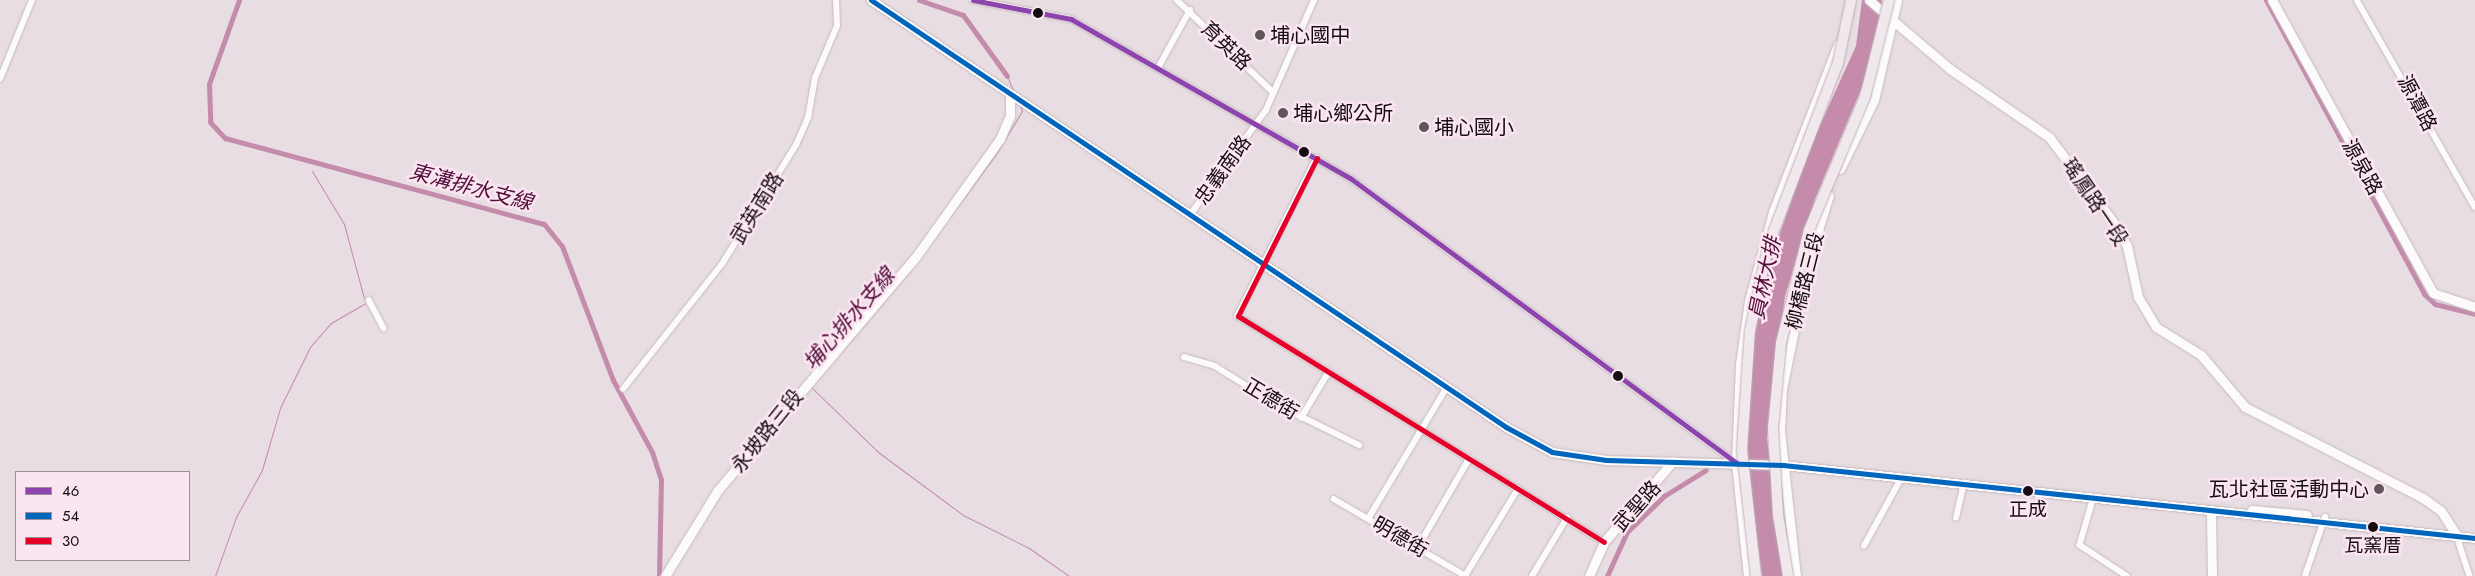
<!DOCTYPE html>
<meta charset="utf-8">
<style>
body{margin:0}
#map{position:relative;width:2475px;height:576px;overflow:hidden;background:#e8dde2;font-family:Jost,"Noto Sans TC",sans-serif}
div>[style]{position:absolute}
.water>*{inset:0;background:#c48bab}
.stream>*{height:1px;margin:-0.5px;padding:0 0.5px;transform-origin:0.5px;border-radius:0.5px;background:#c48bab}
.canal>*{height:5px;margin:-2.5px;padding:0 2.5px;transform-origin:2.5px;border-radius:2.5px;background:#c48bab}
.roads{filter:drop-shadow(0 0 1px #c4bbbf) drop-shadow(0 0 1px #c4bbbf)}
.street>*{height:5.5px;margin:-2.75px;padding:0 2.75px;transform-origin:2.75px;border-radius:2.75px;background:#fcfafb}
.secondary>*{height:9px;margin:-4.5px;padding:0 4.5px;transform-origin:4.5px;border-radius:4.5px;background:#fcfafb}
.bridges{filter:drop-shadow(0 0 1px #bdaeb5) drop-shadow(0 0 1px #bdaeb5)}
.highway-bridge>*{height:10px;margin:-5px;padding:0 5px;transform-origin:5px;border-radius:5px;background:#f1e8ed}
.bus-1>*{height:5px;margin:-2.5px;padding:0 2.5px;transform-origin:2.5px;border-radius:2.5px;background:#8e44ad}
.bus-2>*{height:5px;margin:-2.5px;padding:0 2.5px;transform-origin:2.5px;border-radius:2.5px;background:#0065bd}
.bus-3>*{height:5px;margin:-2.5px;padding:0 2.5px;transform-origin:2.5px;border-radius:2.5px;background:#e4002b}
.dots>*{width:14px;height:14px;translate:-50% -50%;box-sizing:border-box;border:2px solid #fbe5f0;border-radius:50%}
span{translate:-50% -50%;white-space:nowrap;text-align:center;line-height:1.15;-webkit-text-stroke:5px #fbe5f0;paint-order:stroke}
.bus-label{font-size:19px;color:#140d11}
.poi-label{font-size:20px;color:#140d11}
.left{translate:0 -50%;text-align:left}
.right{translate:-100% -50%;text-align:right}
.street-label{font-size:20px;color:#140d11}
.water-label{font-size:21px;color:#530d3b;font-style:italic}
.legend{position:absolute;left:15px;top:471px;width:175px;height:90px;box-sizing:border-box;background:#fbe5f0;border:1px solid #9f8f97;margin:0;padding:6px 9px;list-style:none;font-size:15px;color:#140d11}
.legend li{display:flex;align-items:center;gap:10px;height:25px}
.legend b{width:25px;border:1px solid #9f8f97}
</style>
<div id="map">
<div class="water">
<div style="clip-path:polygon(1862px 0,1882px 0,1875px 56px,1815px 199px,1785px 296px,1767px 438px,1783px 576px,1762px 576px,1747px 461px,1749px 361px,1766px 273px,1811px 145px,1856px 46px)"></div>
</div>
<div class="stream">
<div style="left:1007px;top:76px;width:15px;rotate:67deg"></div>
<div style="left:308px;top:160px;width:2px;rotate:63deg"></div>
<div style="left:312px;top:171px;width:62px;rotate:58.9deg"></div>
<div style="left:344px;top:224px;width:77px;rotate:74.9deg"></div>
<div style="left:949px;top:218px;width:79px;rotate:-53.7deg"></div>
<div style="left:996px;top:154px;width:50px;rotate:-58.8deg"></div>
<div style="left:1022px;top:111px;width:6px;rotate:-108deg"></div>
<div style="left:841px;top:352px;width:106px;rotate:-49.6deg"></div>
<div style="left:811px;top:387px;width:93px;rotate:44.1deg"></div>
<div style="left:878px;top:452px;width:106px;rotate:36.5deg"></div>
<div style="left:963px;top:515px;width:74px;rotate:26.6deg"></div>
<div style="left:1029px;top:548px;width:49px;rotate:35deg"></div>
<div style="left:215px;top:576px;width:63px;rotate:-70.4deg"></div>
<div style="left:236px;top:517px;width:54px;rotate:-61deg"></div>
<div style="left:262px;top:470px;width:65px;rotate:-73.8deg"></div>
<div style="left:280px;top:408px;width:68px;rotate:-63.8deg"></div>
<div style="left:310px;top:347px;width:32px;rotate:-49deg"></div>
<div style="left:331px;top:323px;width:39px;rotate:-30deg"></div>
</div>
<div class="canal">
<div style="left:239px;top:0;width:89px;rotate:109.7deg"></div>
<div style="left:209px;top:84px;width:38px;rotate:88deg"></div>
<div style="left:210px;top:122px;width:22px;rotate:47deg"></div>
<div style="left:225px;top:138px;width:330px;rotate:15.1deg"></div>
<div style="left:544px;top:224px;width:28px;rotate:51deg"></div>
<div style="left:562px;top:246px;width:143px;rotate:69.2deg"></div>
<div style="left:613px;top:380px;width:82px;rotate:61.6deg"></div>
<div style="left:652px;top:452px;width:29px;rotate:72deg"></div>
<div style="left:661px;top:480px;width:96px;rotate:91.2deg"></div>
<div style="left:919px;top:0;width:46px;rotate:18.8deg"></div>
<div style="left:963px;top:15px;width:75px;rotate:54.2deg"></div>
<div style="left:2266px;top:0;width:334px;rotate:61.7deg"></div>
<div style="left:2424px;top:294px;width:15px;rotate:42deg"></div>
<div style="left:2435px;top:304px;width:41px;rotate:14deg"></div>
<div style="left:1607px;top:576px;width:48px;rotate:-65.6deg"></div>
<div style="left:1627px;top:532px;width:52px;rotate:-44.2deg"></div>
<div style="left:1664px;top:496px;width:49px;rotate:-31.8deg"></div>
</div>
<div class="roads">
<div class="street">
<div style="left:973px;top:0;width:100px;rotate:11deg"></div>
<div style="left:1071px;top:19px;width:321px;rotate:29.7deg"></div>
<div style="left:1350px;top:178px;width:478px;rotate:36.4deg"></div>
<div style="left:1177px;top:0;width:134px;rotate:43.8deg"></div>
<div style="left:2357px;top:0;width:238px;rotate:60.3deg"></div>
<div style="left:1158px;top:68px;width:66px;rotate:-61.1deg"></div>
<div style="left:0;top:79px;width:85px;rotate:-67.9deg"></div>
<div style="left:1317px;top:158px;width:177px;rotate:116.6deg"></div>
<div style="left:1238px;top:316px;width:430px;rotate:31.7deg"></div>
<div style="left:1190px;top:215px;width:130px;rotate:-54.1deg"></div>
<div style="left:1266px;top:110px;width:120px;rotate:-66.4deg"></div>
<div style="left:369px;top:300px;width:32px;rotate:62deg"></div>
<div style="left:1184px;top:357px;width:32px;rotate:16deg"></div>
<div style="left:1215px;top:366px;width:72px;rotate:31.9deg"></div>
<div style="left:1276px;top:404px;width:93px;rotate:26.3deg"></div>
<div style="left:623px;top:389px;width:159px;rotate:-51.6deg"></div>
<div style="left:722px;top:264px;width:140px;rotate:-58.1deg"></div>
<div style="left:796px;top:145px;width:30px;rotate:-66deg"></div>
<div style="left:808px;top:118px;width:41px;rotate:-80.1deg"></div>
<div style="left:815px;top:78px;width:56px;rotate:-67.1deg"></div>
<div style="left:837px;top:26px;width:26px;rotate:-92deg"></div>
<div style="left:1301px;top:418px;width:52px;rotate:-59deg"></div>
<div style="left:2094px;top:497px;width:50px;rotate:106.3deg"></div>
<div style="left:2080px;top:545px;width:56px;rotate:33.4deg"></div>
<div style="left:1334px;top:499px;width:153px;rotate:30.3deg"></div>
<div style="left:1956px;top:518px;width:36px;rotate:-77deg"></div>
<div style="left:1368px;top:519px;width:154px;rotate:-59.1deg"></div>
<div style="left:2457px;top:536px;width:42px;rotate:72deg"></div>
<div style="left:1864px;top:546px;width:79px;rotate:-61.2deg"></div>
<div style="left:1418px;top:547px;width:102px;rotate:-59.9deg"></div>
<div style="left:1465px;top:576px;width:102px;rotate:-58.7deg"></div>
<div style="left:1532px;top:576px;width:68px;rotate:-58.9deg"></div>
<div style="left:2305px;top:576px;width:62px;rotate:-71.3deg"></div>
</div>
<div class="secondary">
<div style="left:871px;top:0;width:765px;rotate:33.92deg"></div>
<div style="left:1506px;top:427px;width:52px;rotate:28.5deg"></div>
<div style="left:1552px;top:452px;width:55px;rotate:8.4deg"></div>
<div style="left:1606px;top:460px;width:177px;rotate:1.6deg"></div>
<div style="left:1783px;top:465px;width:696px;rotate:6.02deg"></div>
<div style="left:1869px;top:0;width:106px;rotate:40.4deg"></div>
<div style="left:1950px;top:69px;width:120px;rotate:34.5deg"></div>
<div style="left:2049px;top:137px;width:113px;rotate:52.9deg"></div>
<div style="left:2117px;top:227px;width:21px;rotate:62deg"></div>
<div style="left:2127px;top:246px;width:52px;rotate:77.8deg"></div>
<div style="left:2138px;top:297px;width:35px;rotate:59deg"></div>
<div style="left:2156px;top:327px;width:53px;rotate:31.9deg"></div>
<div style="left:2201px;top:355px;width:68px;rotate:49.8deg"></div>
<div style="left:2245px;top:407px;width:200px;rotate:27.1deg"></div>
<div style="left:2423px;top:498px;width:22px;rotate:36deg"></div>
<div style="left:2441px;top:511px;width:30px;rotate:57deg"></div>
<div style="left:2272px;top:0;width:334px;rotate:61.2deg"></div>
<div style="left:2433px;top:293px;width:44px;rotate:18.4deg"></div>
<div style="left:1840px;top:169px;width:77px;rotate:-63.8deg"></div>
<div style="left:1874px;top:100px;width:103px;rotate:-77deg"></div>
<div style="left:2252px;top:510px;width:55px;rotate:5.2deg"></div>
<div style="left:2211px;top:512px;width:64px;rotate:89.1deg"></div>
<div style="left:665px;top:576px;width:101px;rotate:-58.4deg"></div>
<div style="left:718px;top:490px;width:304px;rotate:-49.7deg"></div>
<div style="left:915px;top:258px;width:146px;rotate:-54.5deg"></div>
<div style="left:1000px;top:139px;width:25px;rotate:-67deg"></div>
<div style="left:1010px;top:116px;width:20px;rotate:-90deg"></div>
<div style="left:1589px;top:576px;width:37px;rotate:-66deg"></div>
<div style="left:1604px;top:542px;width:106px;rotate:-49.6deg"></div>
<div style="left:1748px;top:576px;width:114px;rotate:-96.1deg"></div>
<div style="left:1736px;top:463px;width:99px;rotate:-87.7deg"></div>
<div style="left:1740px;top:364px;width:64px;rotate:-81.9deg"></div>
<div style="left:1749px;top:301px;width:92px;rotate:-74.9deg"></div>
<div style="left:1773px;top:212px;width:180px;rotate:-68.8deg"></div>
<div style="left:1796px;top:576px;width:147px;rotate:-96.3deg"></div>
<div style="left:1780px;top:430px;width:41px;rotate:-87.2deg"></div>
<div style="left:1782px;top:389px;width:126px;rotate:-78.6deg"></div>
<div style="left:1807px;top:265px;width:73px;rotate:-72.6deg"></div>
</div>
</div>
<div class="bridges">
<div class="highway-bridge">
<div style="left:1756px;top:576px;width:127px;rotate:-96.3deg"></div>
<div style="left:1742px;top:450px;width:119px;rotate:-86.2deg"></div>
<div style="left:1750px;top:331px;width:87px;rotate:-78deg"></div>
<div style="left:1768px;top:246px;width:196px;rotate:-69.1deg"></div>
<div style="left:1838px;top:63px;width:64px;rotate:-78.3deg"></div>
<div style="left:1788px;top:576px;width:62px;rotate:-99.3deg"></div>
<div style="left:1778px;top:515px;width:87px;rotate:-93.3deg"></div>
<div style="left:1773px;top:428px;width:85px;rotate:-84.6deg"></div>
<div style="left:1781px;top:343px;width:116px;rotate:-76.1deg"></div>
<div style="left:1809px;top:230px;width:144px;rotate:-67.2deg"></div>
<div style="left:1865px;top:97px;width:100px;rotate:-76.1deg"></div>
</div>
</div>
<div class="bus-1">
<div style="left:973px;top:0;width:100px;rotate:11deg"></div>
<div style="left:1071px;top:19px;width:321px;rotate:29.7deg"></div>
<div style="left:1350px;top:178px;width:480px;rotate:36.4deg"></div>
</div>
<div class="bus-2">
<div style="left:871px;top:0;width:765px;rotate:33.92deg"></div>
<div style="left:1506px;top:427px;width:52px;rotate:28.5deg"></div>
<div style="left:1552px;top:452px;width:55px;rotate:8.4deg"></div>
<div style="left:1606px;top:460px;width:177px;rotate:1.6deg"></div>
<div style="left:1783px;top:465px;width:696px;rotate:6.02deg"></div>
</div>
<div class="bus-3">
<div style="left:1317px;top:158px;width:177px;rotate:116.6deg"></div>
<div style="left:1238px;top:316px;width:430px;rotate:31.7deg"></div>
</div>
<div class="dots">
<div style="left:1038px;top:13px;background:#140d11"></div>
<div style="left:1260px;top:35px;background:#5e565a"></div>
<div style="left:1283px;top:113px;background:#5e565a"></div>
<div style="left:1424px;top:127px;background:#5e565a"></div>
<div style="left:1304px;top:152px;background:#140d11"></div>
<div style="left:1618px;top:376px;background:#140d11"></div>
<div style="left:2379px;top:489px;background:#5e565a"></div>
<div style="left:2028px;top:491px;background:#140d11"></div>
<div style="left:2373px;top:527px;background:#140d11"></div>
</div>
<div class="bus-label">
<span style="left:2028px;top:510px">正成</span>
<span style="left:2373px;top:546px">瓦窯厝</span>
</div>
<div class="poi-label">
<span class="left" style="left:1270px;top:35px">埔心國中</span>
<span class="left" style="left:1293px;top:113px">埔心鄉公所</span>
<span class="left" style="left:1434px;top:127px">埔心國小</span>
<span class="right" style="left:2369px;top:489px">瓦北社區活動中心</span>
</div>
<div class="street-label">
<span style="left:1226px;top:46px;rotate:44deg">育英路</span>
<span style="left:2417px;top:103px;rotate:62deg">源潭路</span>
<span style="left:2362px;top:167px;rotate:61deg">源泉路</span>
<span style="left:1223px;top:170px;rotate:-54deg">忠義南路</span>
<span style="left:2095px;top:202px;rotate:56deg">瑤鳳路一段</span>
<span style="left:757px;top:208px;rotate:-58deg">武英南路</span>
<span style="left:1805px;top:281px;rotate:-76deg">柳橋路三段</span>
<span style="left:1271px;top:399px;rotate:31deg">正德街</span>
<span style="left:767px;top:431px;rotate:-51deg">永坡路三段</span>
<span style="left:1637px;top:506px;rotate:-48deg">武聖路</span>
<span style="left:1400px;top:537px;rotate:30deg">明德街</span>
</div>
<div class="water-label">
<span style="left:471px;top:187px;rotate:15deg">東溝排水支線</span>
<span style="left:1765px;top:278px;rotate:-78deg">員林大排</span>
<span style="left:849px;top:319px;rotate:-49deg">埔心排水支線</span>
</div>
<ul class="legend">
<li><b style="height:6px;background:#8e44ad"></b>46</li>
<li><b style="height:6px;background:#0065bd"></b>54</li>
<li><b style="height:6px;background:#e4002b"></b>30</li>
</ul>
</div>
